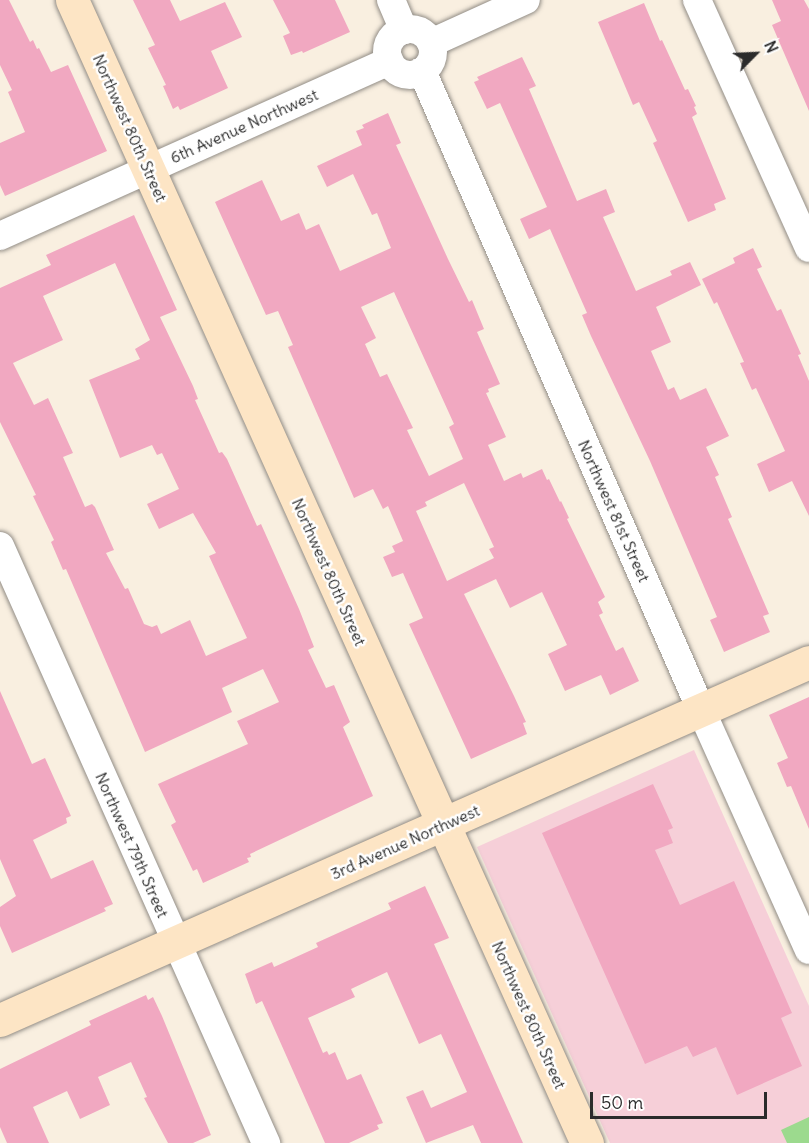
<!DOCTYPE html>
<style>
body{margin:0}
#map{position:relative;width:809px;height:1143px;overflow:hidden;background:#f9efe0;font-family:Delius,sans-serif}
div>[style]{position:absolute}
.built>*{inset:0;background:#f6cfd8}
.green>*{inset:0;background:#9cda8e}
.building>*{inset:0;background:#f1a8c1}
.roads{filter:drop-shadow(0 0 2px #928d86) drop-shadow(0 0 2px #928d86)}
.street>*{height:28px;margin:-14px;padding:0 14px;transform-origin:14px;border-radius:14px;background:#fff}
.street>.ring{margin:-14px;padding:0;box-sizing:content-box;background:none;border:28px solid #fff;border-radius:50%}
.secondary>*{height:33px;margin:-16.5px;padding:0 16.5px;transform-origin:16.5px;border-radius:16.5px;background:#fde5c5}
span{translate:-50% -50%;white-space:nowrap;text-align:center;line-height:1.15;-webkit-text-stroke:5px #fff;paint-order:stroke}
.street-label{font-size:16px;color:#2b2b2b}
.north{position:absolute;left:725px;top:24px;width:60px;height:60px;-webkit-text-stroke:4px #fff;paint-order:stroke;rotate:66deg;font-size:16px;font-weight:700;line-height:24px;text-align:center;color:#2b2b2b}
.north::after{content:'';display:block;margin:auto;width:21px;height:27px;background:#2b2b2b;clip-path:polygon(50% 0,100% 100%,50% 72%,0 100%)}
.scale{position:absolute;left:590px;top:1092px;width:177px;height:27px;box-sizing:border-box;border:3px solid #2b2b2b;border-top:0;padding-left:8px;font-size:18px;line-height:21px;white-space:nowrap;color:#2b2b2b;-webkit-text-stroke:4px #fff;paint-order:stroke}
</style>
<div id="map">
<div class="built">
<div style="clip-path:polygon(694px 750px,809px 1006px,809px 1143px,610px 1143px,477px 847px)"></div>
</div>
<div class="green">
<div style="clip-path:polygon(809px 1117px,809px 1143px,787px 1143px,781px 1130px)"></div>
</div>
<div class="building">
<div style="clip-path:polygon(0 0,9px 0,30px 42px,33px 40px,37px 49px,39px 48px,51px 72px,68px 65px,107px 151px,5px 196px,0 185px,0 143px,25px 132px,8px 92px,12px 90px,0 65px)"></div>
<div style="clip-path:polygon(133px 0,170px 0,180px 21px,225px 2px,242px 37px,211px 51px,228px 88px,180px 110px,178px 106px,173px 109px,163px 86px,166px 85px,148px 48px,155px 45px)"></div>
<div style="clip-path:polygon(273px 0,335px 0,350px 32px,303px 53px,302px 51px,291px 55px,283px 36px,290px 33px)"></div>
<div style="clip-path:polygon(772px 0,804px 0,809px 9px,809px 111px,772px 25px,781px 21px)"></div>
<div style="clip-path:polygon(644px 3px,660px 41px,662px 40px,685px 90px,688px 89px,696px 106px,694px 107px,697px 114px,692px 117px,726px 199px,714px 204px,716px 210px,688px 222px,653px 143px,657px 141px,639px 102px,633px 105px,598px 22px)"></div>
<div style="clip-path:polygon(522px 57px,536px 86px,529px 89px,577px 201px,606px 189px,615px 212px,603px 217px,636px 291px,672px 275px,670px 271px,690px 262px,701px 285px,656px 307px,671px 342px,651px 351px,668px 390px,674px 387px,680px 400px,706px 388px,729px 436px,706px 447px,719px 475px,715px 477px,732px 517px,728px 519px,769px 614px,763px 616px,770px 632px,724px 652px,710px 620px,717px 617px,650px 461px,591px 336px,582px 315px,587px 313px,550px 229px,529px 239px,520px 219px,547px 207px,500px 103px,487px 109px,474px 82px,479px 80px,477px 77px)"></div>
<div style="clip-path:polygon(evenodd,388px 113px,401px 143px,396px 145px,448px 259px,469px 302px,472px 300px,484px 329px,477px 332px,500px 384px,488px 389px,489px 392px,486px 393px,506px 437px,488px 445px,504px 481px,521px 473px,523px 478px,542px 469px,547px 480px,549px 479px,560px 502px,561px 501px,569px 518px,567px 519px,605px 597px,598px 602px,603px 613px,599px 615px,616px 651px,623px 647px,639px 681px,610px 695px,601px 675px,565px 691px,548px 654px,567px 645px,542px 592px,510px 608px,496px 579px,464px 594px,514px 696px,526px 722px,523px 723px,527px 734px,471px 759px,409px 624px,423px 618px,403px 573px,392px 577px,383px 557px,395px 552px,392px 546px,403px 541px,388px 506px,383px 509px,373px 489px,354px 498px,288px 347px,293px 345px,278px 311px,266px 315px,215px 202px,262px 180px,281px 221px,299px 213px,306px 230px,319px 224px,340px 271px,391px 248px,377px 213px,372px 215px,353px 174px,327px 187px,317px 166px,362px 145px,356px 131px,364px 128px,362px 125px,388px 113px,394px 292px,454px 424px,449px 427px,463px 459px,429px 476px,407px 430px,413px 428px,387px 374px,380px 377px,365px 344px,376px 338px,361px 307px,394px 292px,388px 113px,464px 483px,494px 547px,489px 549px,494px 558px,447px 581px,416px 511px,427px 506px,425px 502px,464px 483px)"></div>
<div style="clip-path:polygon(evenodd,134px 215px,177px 310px,160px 317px,193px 386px,198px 399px,195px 400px,219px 453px,222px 452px,227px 459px,257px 526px,261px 524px,299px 609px,314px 647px,308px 650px,326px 688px,334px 685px,350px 722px,343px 727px,373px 796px,250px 854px,251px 857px,247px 858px,249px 862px,203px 883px,197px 869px,193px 871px,171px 825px,176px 822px,158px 784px,248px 744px,237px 721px,279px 702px,263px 669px,222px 688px,232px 712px,145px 752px,66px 569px,63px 570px,51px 542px,54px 540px,33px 496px,36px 495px,0 422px,0 288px,51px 265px,46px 255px,134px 215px,115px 263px,150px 340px,135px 349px,140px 359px,89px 380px,120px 458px,152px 445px,157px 455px,162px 453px,179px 489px,147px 504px,159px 529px,193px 513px,216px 553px,209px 556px,247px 638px,206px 656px,190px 620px,161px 634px,157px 625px,152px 627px,144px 624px,128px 588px,125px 589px,106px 553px,114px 550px,95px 507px,92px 504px,85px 507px,63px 457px,73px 453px,48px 398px,34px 405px,13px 363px,63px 340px,43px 296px,115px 263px)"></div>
<div style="clip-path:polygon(753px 248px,762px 267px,757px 269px,777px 311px,781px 309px,801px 354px,798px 355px,809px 381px,809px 516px,792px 481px,769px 492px,757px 464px,785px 451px,756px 388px,752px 390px,740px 363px,744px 362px,717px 302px,714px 304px,702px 279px,735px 263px,733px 258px)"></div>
<div style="clip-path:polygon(0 691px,32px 764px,45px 758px,71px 816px,66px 818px,67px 823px,33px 840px,51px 879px,93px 860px,113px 904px,104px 908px,106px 911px,12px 953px,0 926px,0 907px,16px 896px,0 859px)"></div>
<div style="clip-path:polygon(809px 697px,809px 829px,791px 786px,787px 787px,777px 763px,788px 758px,769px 715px)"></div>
<div style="clip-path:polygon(653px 784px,673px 828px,668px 830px,673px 843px,655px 850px,680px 905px,734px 881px,792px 1013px,781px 1018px,802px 1066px,737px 1095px,716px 1047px,693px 1057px,687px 1046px,645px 1064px,542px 833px)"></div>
<div style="clip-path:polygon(425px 886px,449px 938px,434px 944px,523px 1143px,481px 1143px,473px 1125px,426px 1143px,406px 1097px,423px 1090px,431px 1108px,467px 1092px,441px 1034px,419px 1044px,387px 972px,351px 989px,355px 997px,308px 1018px,323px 1053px,327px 1051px,329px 1055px,335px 1052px,347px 1080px,361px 1074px,383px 1123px,377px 1125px,379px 1129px,349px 1143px,325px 1143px,262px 1001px,256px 1004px,245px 974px,272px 962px,274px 967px,318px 947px,316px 943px,391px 909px,388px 903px)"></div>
<div style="clip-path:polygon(146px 995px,148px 1000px,153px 997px,162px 1016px,211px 1135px,193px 1143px,168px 1143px,144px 1098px,147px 1097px,131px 1062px,98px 1077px,110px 1105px,80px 1119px,67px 1091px,33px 1107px,49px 1143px,7px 1143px,0 1127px,0 1069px,91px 1025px,89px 1021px)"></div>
</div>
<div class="roads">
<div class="street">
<div style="left:391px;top:0;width:33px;rotate:67deg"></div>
<div style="left:697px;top:0;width:272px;rotate:65.7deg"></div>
<div class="ring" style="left:387px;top:29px;width:18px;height:18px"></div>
<div style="left:431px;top:43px;width:104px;rotate:-24.4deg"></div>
<div style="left:422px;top:71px;width:697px;rotate:66.41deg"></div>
<div style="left:701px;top:710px;width:263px;rotate:65.8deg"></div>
<div style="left:0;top:236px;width:427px;rotate:-24.2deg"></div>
<div style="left:0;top:546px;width:654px;rotate:65.98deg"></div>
</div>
<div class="secondary">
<div style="left:72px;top:0;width:1254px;rotate:65.75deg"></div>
<div style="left:0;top:1020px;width:885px;rotate:-23.87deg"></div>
</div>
</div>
<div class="street-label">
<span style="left:244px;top:126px;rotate:-24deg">6th Avenue Northwest</span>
<span style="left:130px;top:128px;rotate:66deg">Northwest 80th Street</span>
<span style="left:614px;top:511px;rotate:66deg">Northwest 81st Street</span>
<span style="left:329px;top:572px;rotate:66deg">Northwest 80th Street</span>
<span style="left:405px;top:842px;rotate:-24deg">3rd Avenue Northwest</span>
<span style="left:132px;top:845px;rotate:66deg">Northwest 79th Street</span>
<span style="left:529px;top:1015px;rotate:66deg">Northwest 80th Street</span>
</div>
<div class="north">N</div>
<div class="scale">50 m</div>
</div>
